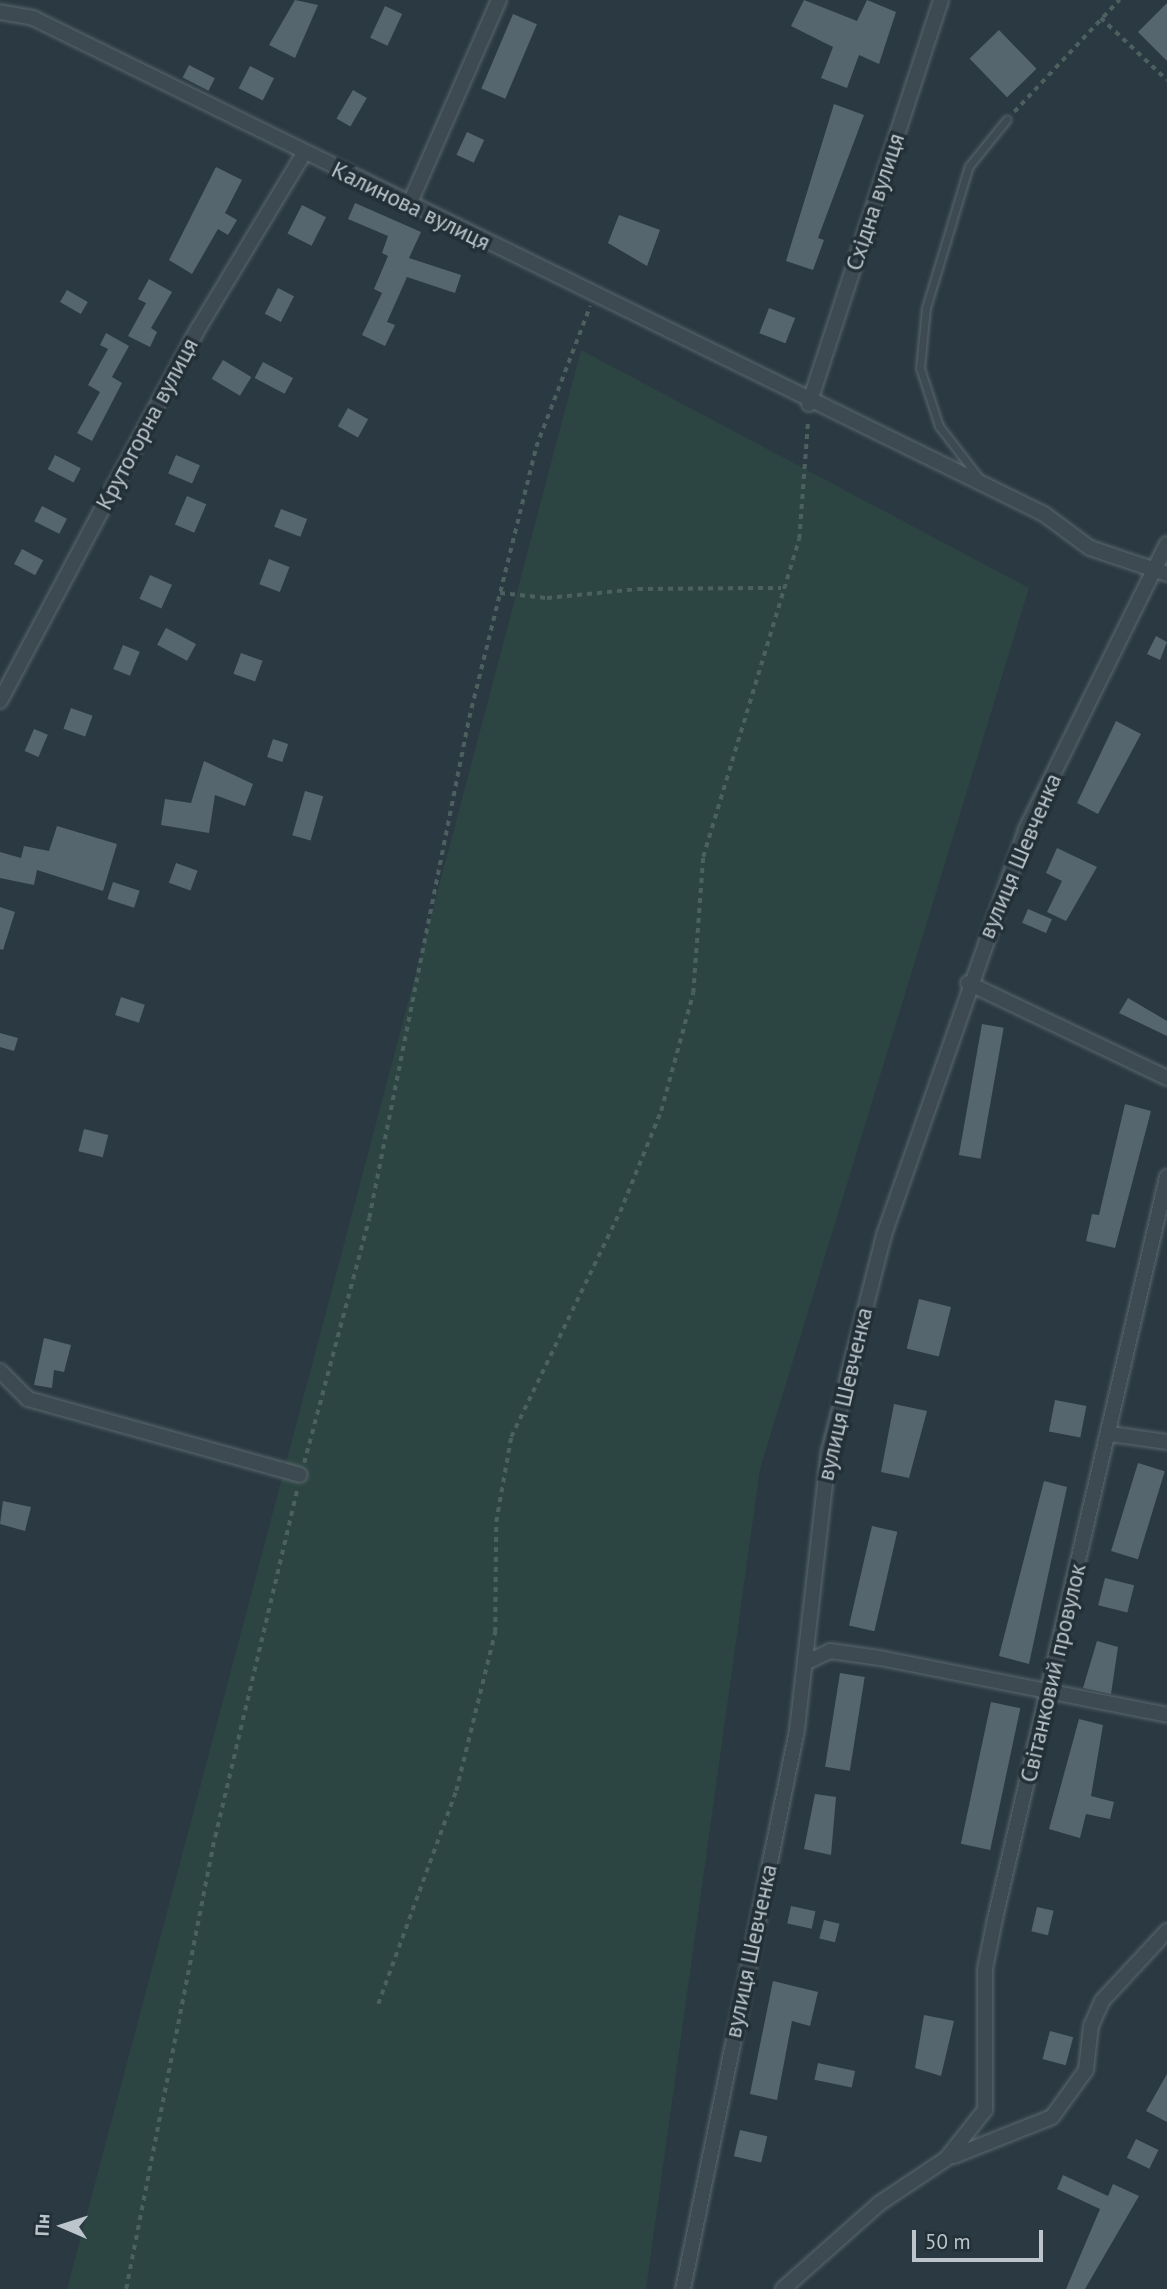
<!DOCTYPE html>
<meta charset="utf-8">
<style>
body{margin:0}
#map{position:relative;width:1167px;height:2289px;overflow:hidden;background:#2a3942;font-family:"PT Sans",sans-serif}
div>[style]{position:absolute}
.green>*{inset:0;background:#2d4542}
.building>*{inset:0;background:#56666e;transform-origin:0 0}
.path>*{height:3.5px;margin-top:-1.75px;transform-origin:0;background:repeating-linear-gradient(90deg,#4c615f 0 5px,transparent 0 10px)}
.roads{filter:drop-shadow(0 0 2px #5c686f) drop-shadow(0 0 2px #5c686f)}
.service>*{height:7px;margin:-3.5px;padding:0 3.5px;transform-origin:3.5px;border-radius:3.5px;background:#3e4a52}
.minor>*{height:14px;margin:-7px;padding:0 7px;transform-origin:7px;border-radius:7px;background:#3e4a52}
span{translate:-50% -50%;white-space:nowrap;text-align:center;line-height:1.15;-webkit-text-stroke:7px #233037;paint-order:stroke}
.street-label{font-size:23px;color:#bbc5cb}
.north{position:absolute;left:28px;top:2191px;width:70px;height:70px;-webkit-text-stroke:5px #233037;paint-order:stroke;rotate:273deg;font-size:19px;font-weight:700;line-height:28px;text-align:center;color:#bbc5cb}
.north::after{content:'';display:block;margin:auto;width:24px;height:32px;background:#bbc5cb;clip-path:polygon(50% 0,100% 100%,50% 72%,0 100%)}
.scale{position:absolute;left:912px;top:2230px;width:131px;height:32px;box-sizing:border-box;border:4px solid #bbc5cb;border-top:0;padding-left:9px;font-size:21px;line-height:24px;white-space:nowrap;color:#bbc5cb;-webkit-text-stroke:5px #233037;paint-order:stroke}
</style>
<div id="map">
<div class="green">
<div style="clip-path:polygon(581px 350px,1029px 588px,760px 1469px,646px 2289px,67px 2289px)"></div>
</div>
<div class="building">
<div style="clip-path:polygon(295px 0,318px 5px,295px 58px,269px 45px)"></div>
<div style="clip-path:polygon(804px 0,857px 21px,867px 0,896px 12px,879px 64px,859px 55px,847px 88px,821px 78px,833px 47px,791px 26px)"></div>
<div style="clip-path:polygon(1167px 3px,1167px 61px,1138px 32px)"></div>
<div style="left:385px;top:6px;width:19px;height:35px;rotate:25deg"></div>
<div style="left:513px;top:14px;width:26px;height:81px;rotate:23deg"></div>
<div style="left:999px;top:30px;width:54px;height:41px;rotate:46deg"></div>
<div style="left:189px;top:65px;width:29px;height:14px;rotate:27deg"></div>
<div style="left:250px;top:66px;width:27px;height:25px;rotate:27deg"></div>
<div style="left:353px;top:90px;width:16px;height:33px;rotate:30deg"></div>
<div style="clip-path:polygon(834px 104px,864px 115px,818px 238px,824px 240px,813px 270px,786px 261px)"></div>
<div style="left:467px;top:132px;width:19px;height:25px;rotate:25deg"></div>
<div style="clip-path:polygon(216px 167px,242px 180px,225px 213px,237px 220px,228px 235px,218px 229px,192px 274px,169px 260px)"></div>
<div style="clip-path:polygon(355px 203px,421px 232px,409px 258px,461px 275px,455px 293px,407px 277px,387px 322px,395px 325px,385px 346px,362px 335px,382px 293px,374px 289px,388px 256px,382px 253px,388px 236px,348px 219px)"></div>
<div style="left:302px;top:205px;width:27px;height:32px;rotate:27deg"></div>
<div style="clip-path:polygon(619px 215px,660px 230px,647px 266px,608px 243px)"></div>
<div style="clip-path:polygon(149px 279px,172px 292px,151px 328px,157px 332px,150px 347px,128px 336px,146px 303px,138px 299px)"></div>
<div style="left:278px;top:288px;width:18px;height:29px;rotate:27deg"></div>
<div style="left:67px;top:290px;width:24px;height:14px;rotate:30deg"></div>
<div style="left:769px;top:308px;width:28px;height:27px;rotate:21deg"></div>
<div style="clip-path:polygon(106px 333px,129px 346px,112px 377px,122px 383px,92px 441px,77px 433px,100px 392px,88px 385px,108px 349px,100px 345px)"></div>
<div style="left:223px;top:360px;width:33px;height:22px;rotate:31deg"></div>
<div style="left:263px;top:362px;width:34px;height:18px;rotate:28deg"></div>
<div style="left:348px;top:408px;width:23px;height:21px;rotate:29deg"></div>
<div style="left:55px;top:455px;width:29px;height:16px;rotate:27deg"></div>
<div style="left:176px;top:455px;width:26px;height:20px;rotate:23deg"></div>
<div style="left:187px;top:496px;width:21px;height:31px;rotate:23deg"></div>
<div style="left:42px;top:506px;width:28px;height:17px;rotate:27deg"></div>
<div style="left:281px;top:509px;width:28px;height:19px;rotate:21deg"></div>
<div style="left:22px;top:549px;width:24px;height:17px;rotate:28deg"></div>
<div style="left:269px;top:559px;width:22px;height:27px;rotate:21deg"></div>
<div style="left:150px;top:575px;width:24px;height:26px;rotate:24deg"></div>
<div style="left:166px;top:628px;width:34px;height:19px;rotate:28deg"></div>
<div style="clip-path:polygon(1156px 636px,1167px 642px,1160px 660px,1147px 654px)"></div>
<div style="left:123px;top:645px;width:18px;height:26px;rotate:22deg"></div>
<div style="left:241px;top:653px;width:23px;height:22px;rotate:20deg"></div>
<div style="left:71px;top:708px;width:23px;height:22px;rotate:20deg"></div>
<div style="clip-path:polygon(1116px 721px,1141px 734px,1098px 814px,1077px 803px)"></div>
<div style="left:34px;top:729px;width:15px;height:24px;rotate:23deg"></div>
<div style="left:273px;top:739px;width:16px;height:19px;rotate:18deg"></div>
<div style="clip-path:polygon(204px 761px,253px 784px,245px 806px,215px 795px,209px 833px,161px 825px,165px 799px,191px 803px)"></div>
<div style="left:305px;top:791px;width:19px;height:46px;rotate:16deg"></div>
<div style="clip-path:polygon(57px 826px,117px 844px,103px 891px,37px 870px,34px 885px,0 878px,0 852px,21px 858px,24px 846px,49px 851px)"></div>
<div style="clip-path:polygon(1057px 848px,1097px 867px,1066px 921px,1047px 912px,1062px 881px,1046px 873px)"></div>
<div style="left:176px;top:863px;width:23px;height:21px;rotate:20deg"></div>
<div style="left:113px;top:882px;width:28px;height:18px;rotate:18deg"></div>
<div style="clip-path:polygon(0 907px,15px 912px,3px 950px,0 949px)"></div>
<div style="left:1028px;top:909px;width:26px;height:15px;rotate:23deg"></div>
<div style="left:121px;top:997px;width:25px;height:19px;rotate:18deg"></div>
<div style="clip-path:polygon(1128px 998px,1167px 1021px,1167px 1036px,1119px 1013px)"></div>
<div style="left:982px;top:1024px;width:22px;height:133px;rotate:10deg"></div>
<div style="clip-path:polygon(0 1033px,18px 1038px,14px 1051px,0 1047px)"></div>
<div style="clip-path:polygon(1125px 1104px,1151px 1111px,1115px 1248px,1086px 1241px,1092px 1214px,1099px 1215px)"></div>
<div style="left:84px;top:1129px;width:25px;height:23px;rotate:14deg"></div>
<div style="left:919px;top:1299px;width:33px;height:51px;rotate:14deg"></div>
<div style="clip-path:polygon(44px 1338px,71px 1345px,64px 1372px,54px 1370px,52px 1388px,34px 1385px)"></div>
<div style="left:1055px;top:1400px;width:32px;height:32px;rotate:11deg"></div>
<div style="clip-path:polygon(894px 1404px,927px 1411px,909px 1478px,881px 1472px)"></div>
<div style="left:1138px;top:1463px;width:28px;height:92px;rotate:17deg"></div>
<div style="clip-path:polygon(1044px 1481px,1067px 1487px,1029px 1664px,999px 1656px)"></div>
<div style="clip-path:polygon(3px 1501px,31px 1507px,25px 1531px,0 1524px)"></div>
<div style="left:872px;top:1526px;width:26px;height:102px;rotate:13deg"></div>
<div style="left:1105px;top:1578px;width:30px;height:28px;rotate:14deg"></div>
<div style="clip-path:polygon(1097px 1641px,1118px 1647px,1111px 1694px,1083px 1688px)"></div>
<div style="left:840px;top:1673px;width:25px;height:95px;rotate:9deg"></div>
<div style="left:991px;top:1702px;width:30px;height:145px;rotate:12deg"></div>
<div style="clip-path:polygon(1079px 1719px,1103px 1725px,1091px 1796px,1114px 1802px,1110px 1819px,1086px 1814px,1080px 1838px,1049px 1829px)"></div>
<div style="clip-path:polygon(815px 1794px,836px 1797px,831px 1855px,804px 1849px)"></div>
<div style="left:791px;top:1906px;width:25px;height:18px;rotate:12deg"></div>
<div style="left:1037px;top:1907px;width:17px;height:25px;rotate:13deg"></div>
<div style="left:824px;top:1920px;width:16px;height:19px;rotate:14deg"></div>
<div style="clip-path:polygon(773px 1981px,818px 1992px,810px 2026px,792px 2021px,777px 2100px,750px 2094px)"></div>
<div style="clip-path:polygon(924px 2015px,954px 2021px,941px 2076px,915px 2068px)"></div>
<div style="left:1050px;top:2031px;width:24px;height:29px;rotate:15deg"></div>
<div style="left:818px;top:2063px;width:38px;height:17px;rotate:12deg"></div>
<div style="clip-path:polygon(1167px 2074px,1167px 2122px,1146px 2111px)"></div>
<div style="left:740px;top:2130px;width:28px;height:27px;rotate:13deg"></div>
<div style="left:1136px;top:2139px;width:25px;height:21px;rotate:26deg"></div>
<div style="clip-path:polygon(1063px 2175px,1108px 2196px,1113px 2184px,1139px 2196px,1085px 2289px,1066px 2289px,1100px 2209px,1057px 2189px)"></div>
</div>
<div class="path">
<div style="left:1101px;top:18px;width:91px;rotate:43.2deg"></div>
<div style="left:1014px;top:112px;width:154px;rotate:-46.8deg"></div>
<div style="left:500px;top:593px;width:47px;rotate:6.1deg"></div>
<div style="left:547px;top:598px;width:91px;rotate:-5.6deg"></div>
<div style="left:638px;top:589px;width:143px;rotate:-0.4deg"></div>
<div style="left:304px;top:1463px;width:253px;rotate:-75.1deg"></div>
<div style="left:369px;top:1218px;width:510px;rotate:-78.69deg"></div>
<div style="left:469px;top:718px;width:279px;rotate:-76.1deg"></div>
<div style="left:536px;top:447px;width:151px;rotate:-69deg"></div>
<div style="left:378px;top:2004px;width:227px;rotate:-69.9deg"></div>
<div style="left:456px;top:1791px;width:164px;rotate:-76.2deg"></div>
<div style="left:495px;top:1632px;width:110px;rotate:-89.5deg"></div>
<div style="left:496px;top:1522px;width:86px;rotate:-80deg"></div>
<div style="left:511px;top:1437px;width:250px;rotate:-64.2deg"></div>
<div style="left:620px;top:1212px;width:109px;rotate:-67.9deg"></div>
<div style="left:661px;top:1111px;width:122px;rotate:-74.8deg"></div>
<div style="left:693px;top:993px;width:136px;rotate:-85.8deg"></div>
<div style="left:703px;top:857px;width:332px;rotate:-73.2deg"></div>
<div style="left:799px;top:539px;width:120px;rotate:-85.7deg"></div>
<div style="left:126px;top:2289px;width:461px;rotate:-78.9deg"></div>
<div style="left:215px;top:1837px;width:357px;rotate:-76.7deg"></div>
</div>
<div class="roads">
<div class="service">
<div style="left:979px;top:478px;width:66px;rotate:-127.6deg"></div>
<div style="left:939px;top:426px;width:61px;rotate:-108.1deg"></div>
<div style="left:920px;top:368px;width:60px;rotate:-84.3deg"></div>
<div style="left:926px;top:308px;width:148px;rotate:-73.2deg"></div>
<div style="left:969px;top:166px;width:60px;rotate:-51deg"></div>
</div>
<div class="minor">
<div style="left:0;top:12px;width:34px;rotate:10deg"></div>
<div style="left:33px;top:18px;width:1126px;rotate:26.13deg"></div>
<div style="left:1044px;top:514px;width:57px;rotate:36.5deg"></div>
<div style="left:1090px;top:548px;width:81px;rotate:18.7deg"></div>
<div style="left:409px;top:205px;width:224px;rotate:-66.3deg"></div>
<div style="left:809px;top:404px;width:425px;rotate:-71.9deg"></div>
<div style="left:0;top:701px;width:421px;rotate:-62deg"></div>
<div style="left:198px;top:329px;width:205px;rotate:-58.9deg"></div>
<div style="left:968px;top:983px;width:221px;rotate:25.5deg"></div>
<div style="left:0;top:1371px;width:40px;rotate:45deg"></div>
<div style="left:28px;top:1399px;width:282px;rotate:15.6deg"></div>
<div style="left:1110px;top:1434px;width:58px;rotate:8deg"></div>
<div style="left:809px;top:1661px;width:23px;rotate:-25deg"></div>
<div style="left:830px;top:1651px;width:50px;rotate:8deg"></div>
<div style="left:880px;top:1658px;width:293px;rotate:11.2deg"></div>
<div style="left:954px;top:2156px;width:105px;rotate:-21.7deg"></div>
<div style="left:1052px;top:2117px;width:58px;rotate:-54.1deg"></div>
<div style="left:1086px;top:2070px;width:44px;rotate:-83.5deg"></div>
<div style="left:1091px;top:2026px;width:27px;rotate:-66deg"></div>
<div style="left:1102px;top:2001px;width:96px;rotate:-47.1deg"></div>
<div style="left:683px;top:2289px;width:571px;rotate:-78.47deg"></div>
<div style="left:797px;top:1730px;width:281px;rotate:-83.5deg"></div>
<div style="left:829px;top:1451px;width:223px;rotate:-75.7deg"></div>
<div style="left:884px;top:1235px;width:430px;rotate:-70.7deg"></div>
<div style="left:1026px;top:829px;width:318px;rotate:-63.7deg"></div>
<div style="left:783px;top:2289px;width:130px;rotate:-41.6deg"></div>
<div style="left:880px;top:2203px;width:79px;rotate:-33.7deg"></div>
<div style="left:946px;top:2159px;width:63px;rotate:-51.5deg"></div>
<div style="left:985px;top:2110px;width:141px;rotate:-90deg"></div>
<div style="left:985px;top:1969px;width:51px;rotate:-78.7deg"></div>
<div style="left:995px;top:1919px;width:762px;rotate:-76.95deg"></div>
</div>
</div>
<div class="street-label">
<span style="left:875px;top:202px;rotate:-72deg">Східна вулиця</span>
<span style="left:411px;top:206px;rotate:26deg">Калинова вулиця</span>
<span style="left:147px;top:424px;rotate:-62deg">Крутогорна вулиця</span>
<span style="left:1020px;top:856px;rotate:-67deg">вулиця Шевченка</span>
<span style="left:845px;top:1394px;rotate:-77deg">вулиця Шевченка</span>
<span style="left:1053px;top:1673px;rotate:-77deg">Світанковий провулок</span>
<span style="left:751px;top:1951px;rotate:-78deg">вулиця Шевченка</span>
</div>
<div class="north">Пн</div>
<div class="scale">50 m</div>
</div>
